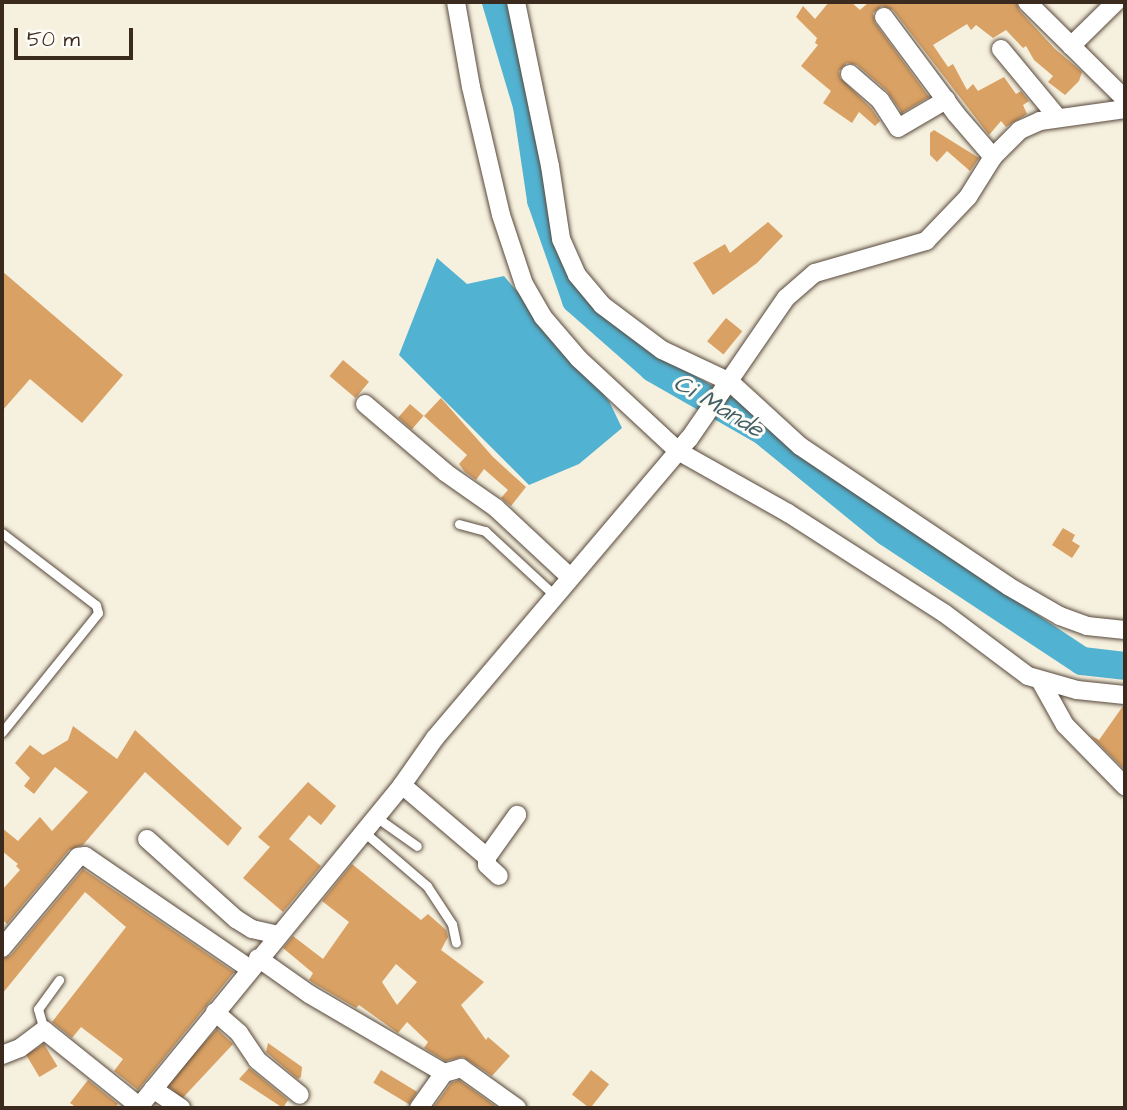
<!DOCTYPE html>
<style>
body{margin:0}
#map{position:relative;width:1127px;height:1110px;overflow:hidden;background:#f6f0de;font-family:"Architects Daughter",sans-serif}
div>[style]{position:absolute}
.water>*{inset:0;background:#52b2d1}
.river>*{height:28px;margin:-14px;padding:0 14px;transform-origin:14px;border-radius:14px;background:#52b2d1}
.building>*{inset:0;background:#daa164;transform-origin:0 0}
.roads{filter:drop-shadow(0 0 2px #57483b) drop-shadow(0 0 2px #57483b)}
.lane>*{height:9px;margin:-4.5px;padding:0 4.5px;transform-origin:4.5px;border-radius:4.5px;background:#fff}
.street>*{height:18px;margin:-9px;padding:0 9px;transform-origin:9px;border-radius:9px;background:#fff}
span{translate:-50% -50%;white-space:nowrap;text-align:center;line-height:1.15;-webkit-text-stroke:6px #fdfcf7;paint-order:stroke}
.water-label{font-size:24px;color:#446066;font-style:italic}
.frame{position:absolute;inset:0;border:4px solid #3b2a1e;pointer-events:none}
.scale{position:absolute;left:14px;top:28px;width:119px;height:32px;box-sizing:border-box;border:4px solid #3b2a1e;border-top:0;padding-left:9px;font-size:21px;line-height:24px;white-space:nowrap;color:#3b2a1e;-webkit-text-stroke:5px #fdfcf7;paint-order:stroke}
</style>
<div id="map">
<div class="water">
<div style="clip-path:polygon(437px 258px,467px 284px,504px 276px,609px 401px,622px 428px,579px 464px,529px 485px,399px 355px)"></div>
</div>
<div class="river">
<div style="left:496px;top:2px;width:109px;rotate:73.4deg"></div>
<div style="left:527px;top:106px;width:95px;rotate:81.5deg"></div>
<div style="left:541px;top:200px;width:106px;rotate:70.7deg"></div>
<div style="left:576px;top:300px;width:103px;rotate:41.4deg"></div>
<div style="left:653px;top:368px;width:127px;rotate:29.8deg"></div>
<div style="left:763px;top:431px;width:160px;rotate:39.2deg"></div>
<div style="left:887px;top:532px;width:234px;rotate:33.5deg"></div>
<div style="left:1082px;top:661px;width:43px;rotate:6.6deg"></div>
</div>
<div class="building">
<div style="clip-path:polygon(829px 2px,851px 2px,860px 10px,869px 2px,1016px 2px,1019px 10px,1054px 48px,1082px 72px,1079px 81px,1065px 95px,1048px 82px,1053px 76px,1034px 60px,1026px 46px,1023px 48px,1006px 30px,993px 38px,976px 25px,971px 30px,967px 24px,933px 45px,948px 67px,953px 64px,967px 90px,973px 84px,978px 91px,1004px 77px,1016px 94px,1021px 91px,1029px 101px,1023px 105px,1027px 114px,1006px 127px,1001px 121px,989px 135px,893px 10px,882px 6px,873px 13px,875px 23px,929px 97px,902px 113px,887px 91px,857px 65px,847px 63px,839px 71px,840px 78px,871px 108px,880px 121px,875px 126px,859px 112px,852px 123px,823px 103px,831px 91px,801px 66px,818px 45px,815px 43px,817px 38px,796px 17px,803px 6px,815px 19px)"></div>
<div style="clip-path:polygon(934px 130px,979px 158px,970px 171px,947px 151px,937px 162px,930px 155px,930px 133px)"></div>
<div style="clip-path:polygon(768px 222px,783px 236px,757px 263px,713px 295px,693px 263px,725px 244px,730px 253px)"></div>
<div style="clip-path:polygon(2px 271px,123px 375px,82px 423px,30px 379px,2px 411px)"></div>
<div style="left:726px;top:318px;width:21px;height:30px;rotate:39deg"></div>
<div style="left:343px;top:360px;width:34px;height:21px;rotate:40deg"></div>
<div style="clip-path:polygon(441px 398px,493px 457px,526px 487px,511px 506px,501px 498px,508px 490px,484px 469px,476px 480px,465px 472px,459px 464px,467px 455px,424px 416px)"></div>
<div style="left:410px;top:404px;width:18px;height:18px;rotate:41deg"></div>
<div style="clip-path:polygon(1063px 528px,1075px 535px,1072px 541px,1080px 546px,1072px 558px,1052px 545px)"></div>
<div style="clip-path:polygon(1123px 706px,1125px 706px,1125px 770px,1090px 735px,1099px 740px)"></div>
<div style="clip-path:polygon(73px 726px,117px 759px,135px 730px,242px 828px,228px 846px,145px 772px,83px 845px,69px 850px,7px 924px,2px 919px,2px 890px,20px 870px,16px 866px,18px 864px,2px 851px,2px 828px,18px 841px,40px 817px,52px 831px,88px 792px,55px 767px,34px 794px,24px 786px,30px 778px,15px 763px,30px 745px,43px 755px,68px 740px)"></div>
<div style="clip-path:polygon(308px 782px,336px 806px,321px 825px,309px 815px,289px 839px,321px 866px,283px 912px,243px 878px,270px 847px,258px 837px)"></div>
<div style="clip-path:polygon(evenodd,352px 864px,421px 920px,428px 914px,446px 930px,448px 937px,441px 950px,484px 982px,461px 1005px,486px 1040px,488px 1037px,510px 1056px,492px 1076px,463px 1057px,445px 1061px,424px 1048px,428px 1042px,407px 1022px,398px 1033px,359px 1005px,356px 1008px,315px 984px,309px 980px,313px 973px,283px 948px,293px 936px,323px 959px,349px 922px,322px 901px,352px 864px,396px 964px,417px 982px,397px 1005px,382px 982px,396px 964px)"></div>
<div style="clip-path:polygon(83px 869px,234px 972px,138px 1090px,114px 1071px,123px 1059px,81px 1027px,72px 1038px,52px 1022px,126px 927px,85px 892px,2px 994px,2px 959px,11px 955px)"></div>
<div style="left:217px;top:1029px;width:22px;height:75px;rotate:43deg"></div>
<div style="clip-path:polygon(268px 1043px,302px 1067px,301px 1077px,298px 1079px,266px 1052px)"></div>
<div style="left:44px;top:1044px;width:26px;height:21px;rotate:59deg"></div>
<div style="clip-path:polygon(249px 1068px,288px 1100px,283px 1108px,239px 1079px)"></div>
<div style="left:381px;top:1070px;width:42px;height:15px;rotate:31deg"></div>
<div style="left:591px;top:1070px;width:23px;height:31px;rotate:38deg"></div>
<div style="clip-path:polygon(88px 1080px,118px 1104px,115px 1108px,77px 1108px,70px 1103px)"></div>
<div style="clip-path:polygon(459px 1080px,498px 1108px,433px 1108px,451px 1083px)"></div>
</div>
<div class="roads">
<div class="lane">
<div style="left:459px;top:524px;width:27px;rotate:15deg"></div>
<div style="left:485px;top:531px;width:94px;rotate:42.8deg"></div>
<div style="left:2px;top:533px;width:118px;rotate:37.5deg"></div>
<div style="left:96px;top:605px;width:8px;rotate:76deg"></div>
<div style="left:98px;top:613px;width:153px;rotate:128.9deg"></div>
<div style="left:376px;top:817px;width:50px;rotate:35.3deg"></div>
<div style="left:364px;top:832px;width:83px;rotate:40.6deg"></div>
<div style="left:427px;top:886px;width:45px;rotate:56.7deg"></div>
<div style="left:452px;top:924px;width:19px;rotate:78deg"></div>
<div style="left:44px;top:1030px;width:22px;rotate:-106deg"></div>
<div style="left:38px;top:1009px;width:36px;rotate:-54deg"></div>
</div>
<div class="street">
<div style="left:456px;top:2px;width:86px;rotate:80deg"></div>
<div style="left:471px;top:87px;width:131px;rotate:76.8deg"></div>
<div style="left:501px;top:215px;width:73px;rotate:71.6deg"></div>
<div style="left:524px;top:284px;width:38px;rotate:60deg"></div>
<div style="left:543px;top:317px;width:55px;rotate:49.4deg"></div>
<div style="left:579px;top:359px;width:135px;rotate:42.9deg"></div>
<div style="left:678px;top:451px;width:126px;rotate:29.4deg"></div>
<div style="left:788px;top:513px;width:185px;rotate:32.7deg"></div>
<div style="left:944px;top:613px;width:105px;rotate:36.9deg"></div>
<div style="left:1028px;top:676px;width:51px;rotate:15.9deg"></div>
<div style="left:1077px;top:690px;width:48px;rotate:5.9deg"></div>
<div style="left:516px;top:2px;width:167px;rotate:78.3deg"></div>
<div style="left:550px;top:166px;width:74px;rotate:81.4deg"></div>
<div style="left:561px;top:239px;width:39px;rotate:66deg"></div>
<div style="left:577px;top:275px;width:39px;rotate:50deg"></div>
<div style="left:602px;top:305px;width:75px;rotate:36.9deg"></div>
<div style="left:662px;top:350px;width:75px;rotate:25.2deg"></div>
<div style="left:730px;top:382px;width:95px;rotate:42.4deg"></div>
<div style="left:800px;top:446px;width:251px;rotate:33.9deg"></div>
<div style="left:1008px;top:586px;width:60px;rotate:30deg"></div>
<div style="left:1060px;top:616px;width:29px;rotate:20deg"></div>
<div style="left:1087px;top:626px;width:38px;rotate:6deg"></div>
<div style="left:1027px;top:2px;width:138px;rotate:44.7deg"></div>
<div style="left:884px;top:17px;width:121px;rotate:53.4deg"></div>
<div style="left:956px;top:114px;width:57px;rotate:49.3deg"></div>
<div style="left:1071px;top:46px;width:63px;rotate:-44.4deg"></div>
<div style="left:1001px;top:49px;width:89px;rotate:50.4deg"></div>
<div style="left:850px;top:74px;width:40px;rotate:41deg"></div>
<div style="left:880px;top:100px;width:33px;rotate:57deg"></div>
<div style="left:898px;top:128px;width:56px;rotate:-30.3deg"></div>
<div style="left:365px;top:404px;width:106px;rotate:40.4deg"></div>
<div style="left:446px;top:473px;width:61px;rotate:35deg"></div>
<div style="left:496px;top:508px;width:101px;rotate:43deg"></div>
<div style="left:1041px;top:682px;width:49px;rotate:60.8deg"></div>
<div style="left:1065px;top:725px;width:86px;rotate:45.5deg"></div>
<div style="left:402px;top:785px;width:111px;rotate:40.3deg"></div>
<div style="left:487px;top:857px;width:8px;rotate:90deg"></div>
<div style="left:487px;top:865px;width:16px;rotate:43deg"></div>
<div style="left:147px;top:839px;width:120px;rotate:42deg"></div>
<div style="left:236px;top:919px;width:19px;rotate:32deg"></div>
<div style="left:252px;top:929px;width:26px;rotate:13deg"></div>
<div style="left:487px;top:857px;width:52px;rotate:-54.5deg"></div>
<div style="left:2px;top:948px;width:119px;rotate:-50.1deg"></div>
<div style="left:78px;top:857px;width:7px;rotate:-8deg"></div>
<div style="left:85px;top:856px;width:200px;rotate:34.4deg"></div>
<div style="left:258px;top:958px;width:62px;rotate:35.2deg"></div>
<div style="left:309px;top:994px;width:156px;rotate:30.3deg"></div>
<div style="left:215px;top:1012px;width:32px;rotate:41deg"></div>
<div style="left:239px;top:1033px;width:32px;rotate:56deg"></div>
<div style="left:257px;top:1060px;width:55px;rotate:39.1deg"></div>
<div style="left:2px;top:1055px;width:19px;rotate:-21deg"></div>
<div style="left:20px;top:1048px;width:30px;rotate:-37deg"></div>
<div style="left:44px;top:1030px;width:122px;rotate:38.7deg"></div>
<div style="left:153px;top:1089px;width:34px;rotate:34deg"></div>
<div style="left:138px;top:1108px;width:417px;rotate:-50.7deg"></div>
<div style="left:402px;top:785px;width:57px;rotate:-54.9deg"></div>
<div style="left:435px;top:738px;width:392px;rotate:-49.7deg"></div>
<div style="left:689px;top:439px;width:171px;rotate:-55.5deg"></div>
<div style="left:786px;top:298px;width:38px;rotate:-41deg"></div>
<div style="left:815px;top:273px;width:116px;rotate:-16.1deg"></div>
<div style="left:926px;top:241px;width:61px;rotate:-46.3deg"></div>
<div style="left:968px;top:197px;width:47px;rotate:-58deg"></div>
<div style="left:993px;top:157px;width:38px;rotate:-45deg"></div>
<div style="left:1020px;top:130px;width:22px;rotate:-24deg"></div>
<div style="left:1040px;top:121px;width:86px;rotate:-8deg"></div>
<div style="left:419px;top:1108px;width:43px;rotate:-54.5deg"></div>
<div style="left:444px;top:1073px;width:18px;rotate:-16deg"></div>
<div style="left:461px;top:1068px;width:69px;rotate:35.5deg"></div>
</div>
</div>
<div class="water-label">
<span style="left:718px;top:407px;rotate:31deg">Ci Mande</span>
</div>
<div class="frame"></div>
<div class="scale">50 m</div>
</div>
